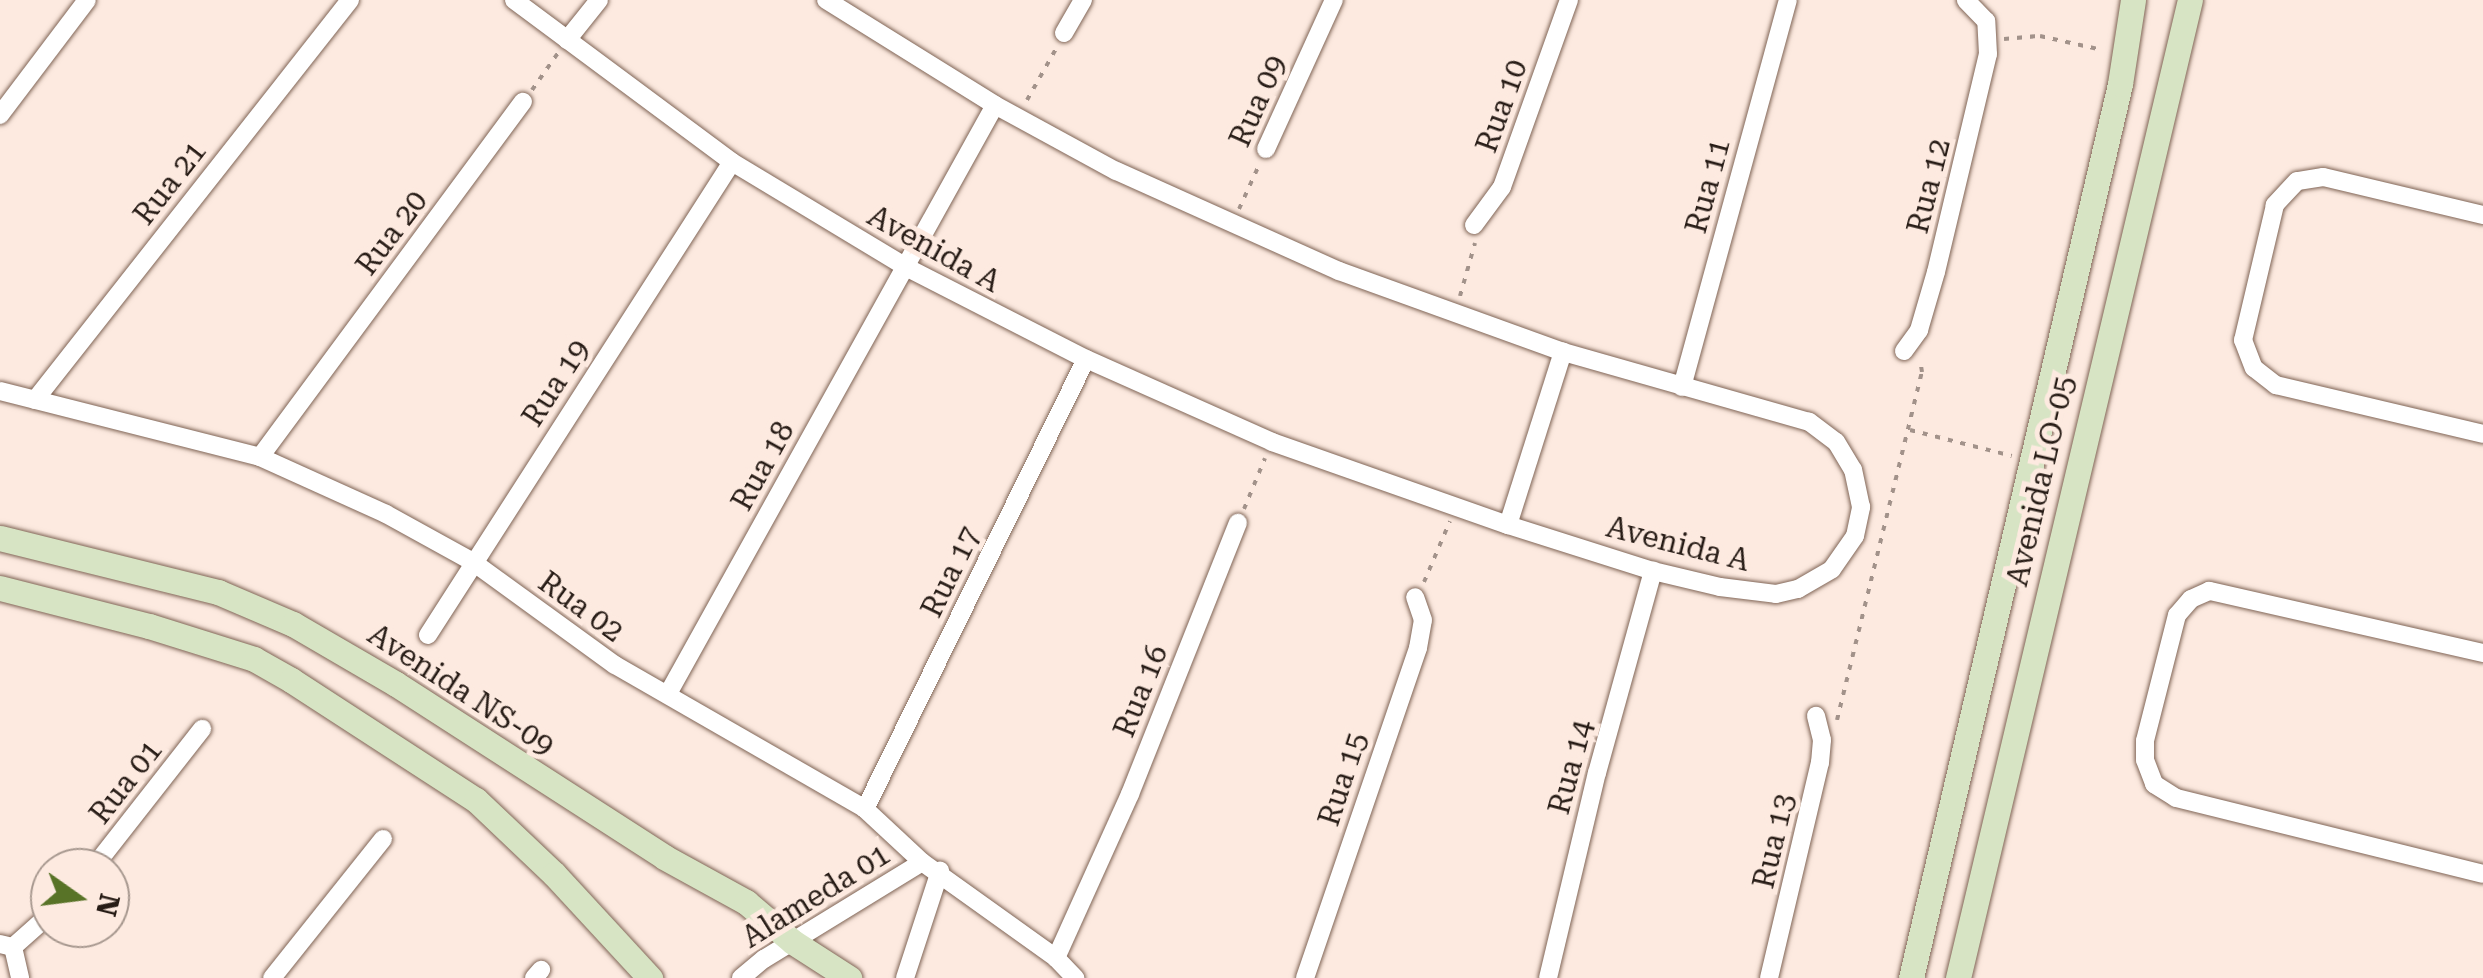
<!DOCTYPE html>
<style>
body{margin:0}
#map{position:relative;width:2483px;height:978px;overflow:hidden;background:#fdeae0;font-family:"Roboto Serif",serif}
div>[style]{position:absolute}
.path>*{height:4px;margin-top:-2px;transform-origin:0;background:repeating-linear-gradient(90deg,#a2928a 0 5px,transparent 0 13px)}
.roads{filter:drop-shadow(0 0 2px #7f6455) drop-shadow(0 0 2px #7f6455)}
.street>*{height:18px;margin:-9px;padding:0 9px;transform-origin:9px;border-radius:9px;background:#fff}
.secondary>*{height:25px;margin:-12.5px;padding:0 12.5px;transform-origin:12.5px;border-radius:12.5px;background:#d7e4c4}
span{translate:-50% -50%;white-space:nowrap;text-align:center;line-height:1.15;-webkit-text-stroke:10px #fdeae0;paint-order:stroke}
.street-label{font-size:30px;color:#271c16}
.north{position:absolute;left:30px;top:848px;width:100px;height:100px;box-sizing:border-box;background:#fdeae0;border:2px solid #a7988f;border-radius:50%;rotate:104deg;font-size:28px;font-weight:700;line-height:40px;text-align:center;color:#271c16}
.north::after{content:'';display:block;margin:auto;width:35px;height:45px;background:#587327;clip-path:polygon(50% 0,100% 100%,50% 72%,0 100%)}
</style>
<div id="map">
<div class="path">
<div style="left:2004px;top:39px;width:36px;rotate:-5deg"></div>
<div style="left:2040px;top:36px;width:64px;rotate:12.7deg"></div>
<div style="left:532px;top:90px;width:45px;rotate:-54.9deg"></div>
<div style="left:1027px;top:100px;width:61px;rotate:-60.5deg"></div>
<div style="left:1239px;top:209px;width:51px;rotate:-65.5deg"></div>
<div style="left:1460px;top:296px;width:55px;rotate:-74.2deg"></div>
<div style="left:1910px;top:430px;width:105px;rotate:14.3deg"></div>
<div style="left:1244px;top:509px;width:55px;rotate:-67.6deg"></div>
<div style="left:1424px;top:582px;width:66px;rotate:-66.9deg"></div>
<div style="left:1837px;top:720px;width:358px;rotate:-76.3deg"></div>
<div style="left:1922px;top:372px;width:12px;rotate:-99deg"></div>
</div>
<div class="roads">
<div class="street">
<div style="left:514px;top:0;width:272px;rotate:36.6deg"></div>
<div style="left:732px;top:162px;width:203px;rotate:31.1deg"></div>
<div style="left:906px;top:267px;width:202px;rotate:27.1deg"></div>
<div style="left:1086px;top:359px;width:204px;rotate:24deg"></div>
<div style="left:1272px;top:442px;width:250px;rotate:19.4deg"></div>
<div style="left:1508px;top:525px;width:152px;rotate:17.6deg"></div>
<div style="left:1653px;top:571px;width:69px;rotate:13.4deg"></div>
<div style="left:1720px;top:587px;width:56px;rotate:7.1deg"></div>
<div style="left:1776px;top:594px;width:23px;rotate:-13deg"></div>
<div style="left:1798px;top:589px;width:39px;rotate:-30deg"></div>
<div style="left:1832px;top:569px;width:40px;rotate:-55.1deg"></div>
<div style="left:1855px;top:536px;width:30px;rotate:-78deg"></div>
<div style="left:1861px;top:507px;width:38px;rotate:-102deg"></div>
<div style="left:1853px;top:470px;width:33px;rotate:-121deg"></div>
<div style="left:1836px;top:442px;width:34px;rotate:-143deg"></div>
<div style="left:1809px;top:422px;width:256px;rotate:-164.1deg"></div>
<div style="left:1563px;top:352px;width:238px;rotate:-160.1deg"></div>
<div style="left:1339px;top:271px;width:244px;rotate:-155.8deg"></div>
<div style="left:1116px;top:171px;width:138px;rotate:-151.4deg"></div>
<div style="left:995px;top:105px;width:199px;rotate:-148.1deg"></div>
<div style="left:1064px;top:33px;width:38px;rotate:-60deg"></div>
<div style="left:567px;top:40px;width:51px;rotate:-51.3deg"></div>
<div style="left:0;top:115px;width:144px;rotate:-52.9deg"></div>
<div style="left:1266px;top:149px;width:164px;rotate:-65.5deg"></div>
<div style="left:2483px;top:215px;width:164px;rotate:-166.6deg"></div>
<div style="left:2323px;top:177px;width:26px;rotate:171deg"></div>
<div style="left:2297px;top:181px;width:33px;rotate:133deg"></div>
<div style="left:2275px;top:205px;width:139px;rotate:103.3deg"></div>
<div style="left:2243px;top:340px;width:30px;rotate:69deg"></div>
<div style="left:2254px;top:368px;width:28px;rotate:38deg"></div>
<div style="left:2276px;top:385px;width:213px;rotate:13.3deg"></div>
<div style="left:1474px;top:225px;width:47px;rotate:-53.6deg"></div>
<div style="left:1502px;top:187px;width:199px;rotate:-70.3deg"></div>
<div style="left:1904px;top:351px;width:26px;rotate:-54deg"></div>
<div style="left:1919px;top:330px;width:60px;rotate:-73.7deg"></div>
<div style="left:1936px;top:272px;width:224px;rotate:-76.6deg"></div>
<div style="left:1988px;top:54px;width:33px;rotate:-93deg"></div>
<div style="left:1986px;top:21px;width:29px;rotate:-134deg"></div>
<div style="left:1682px;top:387px;width:401px;rotate:-74.7deg"></div>
<div style="left:0;top:391px;width:268px;rotate:14.2deg"></div>
<div style="left:260px;top:457px;width:138px;rotate:24.3deg"></div>
<div style="left:386px;top:514px;width:99px;rotate:28.9deg"></div>
<div style="left:473px;top:562px;width:175px;rotate:36deg"></div>
<div style="left:615px;top:665px;width:289px;rotate:29.9deg"></div>
<div style="left:865px;top:809px;width:78px;rotate:42.9deg"></div>
<div style="left:922px;top:862px;width:165px;rotate:35.6deg"></div>
<div style="left:1056px;top:958px;width:28px;rotate:46deg"></div>
<div style="left:35px;top:400px;width:509px;rotate:-51.78deg"></div>
<div style="left:260px;top:457px;width:442px;rotate:-53.5deg"></div>
<div style="left:1508px;top:525px;width:182px;rotate:-72.4deg"></div>
<div style="left:428px;top:635px;width:562px;rotate:-57.27deg"></div>
<div style="left:2483px;top:653px;width:281px;rotate:-167.2deg"></div>
<div style="left:2209px;top:591px;width:20px;rotate:156deg"></div>
<div style="left:2191px;top:599px;width:21px;rotate:131deg"></div>
<div style="left:2177px;top:615px;width:130px;rotate:104.3deg"></div>
<div style="left:2145px;top:741px;width:19px;rotate:90deg"></div>
<div style="left:2145px;top:760px;width:26px;rotate:69deg"></div>
<div style="left:2154px;top:784px;width:26px;rotate:32deg"></div>
<div style="left:2176px;top:798px;width:316px;rotate:13.9deg"></div>
<div style="left:669px;top:692px;width:671px;rotate:-60.95deg"></div>
<div style="left:865px;top:809px;width:501px;rotate:-63.84deg"></div>
<div style="left:93px;top:868px;width:177px;rotate:-51.9deg"></div>
<div style="left:0;top:944px;width:13px;rotate:13deg"></div>
<div style="left:13px;top:947px;width:50px;rotate:-41.7deg"></div>
<div style="left:13px;top:947px;width:32px;rotate:77deg"></div>
<div style="left:1056px;top:958px;width:180px;rotate:-65.7deg"></div>
<div style="left:1130px;top:794px;width:292px;rotate:-68.3deg"></div>
<div style="left:272px;top:978px;width:178px;rotate:-51.4deg"></div>
<div style="left:534px;top:978px;width:11px;rotate:-49deg"></div>
<div style="left:741px;top:978px;width:30px;rotate:-40deg"></div>
<div style="left:764px;top:959px;width:185px;rotate:-31.5deg"></div>
<div style="left:905px;top:978px;width:113px;rotate:-71.9deg"></div>
<div style="left:1305px;top:978px;width:349px;rotate:-71.1deg"></div>
<div style="left:1418px;top:648px;width:28px;rotate:-80deg"></div>
<div style="left:1423px;top:620px;width:24px;rotate:-109deg"></div>
<div style="left:1548px;top:978px;width:211px;rotate:-76.6deg"></div>
<div style="left:1597px;top:773px;width:210px;rotate:-74.5deg"></div>
<div style="left:1769px;top:978px;width:221px;rotate:-76.7deg"></div>
<div style="left:1820px;top:763px;width:23px;rotate:-85deg"></div>
<div style="left:1822px;top:740px;width:25px;rotate:-104deg"></div>
</div>
<div class="secondary">
<div style="left:0;top:538px;width:225px;rotate:13.9deg"></div>
<div style="left:218px;top:592px;width:82px;rotate:23.1deg"></div>
<div style="left:293px;top:624px;width:119px;rotate:30.2deg"></div>
<div style="left:396px;top:684px;width:319px;rotate:32.8deg"></div>
<div style="left:664px;top:857px;width:94px;rotate:28.8deg"></div>
<div style="left:746px;top:902px;width:62px;rotate:40.4deg"></div>
<div style="left:793px;top:942px;width:67px;rotate:32.7deg"></div>
<div style="left:0;top:588px;width:154px;rotate:14.3deg"></div>
<div style="left:149px;top:626px;width:110px;rotate:17.4deg"></div>
<div style="left:254px;top:659px;width:43px;rotate:29.6deg"></div>
<div style="left:291px;top:680px;width:221px;rotate:33deg"></div>
<div style="left:476px;top:800px;width:108px;rotate:43.5deg"></div>
<div style="left:554px;top:874px;width:142px;rotate:47.3deg"></div>
<div style="left:1911px;top:978px;width:918px;rotate:-76.84deg"></div>
<div style="left:2120px;top:84px;width:85px;rotate:-81.2deg"></div>
<div style="left:1958px;top:978px;width:1005px;rotate:-76.66deg"></div>
</div>
</div>
<div class="street-label">
<span style="left:1258px;top:101px;rotate:-66deg">Rua 09</span>
<span style="left:1502px;top:106px;rotate:-70deg">Rua 10</span>
<span style="left:170px;top:183px;rotate:-52deg">Rua 21</span>
<span style="left:1708px;top:186px;rotate:-75deg">Rua 11</span>
<span style="left:1929px;top:186px;rotate:-76deg">Rua 12</span>
<span style="left:392px;top:233px;rotate:-53deg">Rua 20</span>
<span style="left:934px;top:249px;rotate:29deg">Avenida A</span>
<span style="left:556px;top:383px;rotate:-57deg">Rua 19</span>
<span style="left:763px;top:466px;rotate:-61deg">Rua 18</span>
<span style="left:2041px;top:481px;rotate:-77deg">Avenida LO-05</span>
<span style="left:1678px;top:544px;rotate:14deg">Avenida A</span>
<span style="left:951px;top:572px;rotate:-64deg">Rua 17</span>
<span style="left:581px;top:607px;rotate:36deg">Rua 02</span>
<span style="left:461px;top:690px;rotate:33deg">Avenida NS-09</span>
<span style="left:1141px;top:691px;rotate:-68deg">Rua 16</span>
<span style="left:1571px;top:767px;rotate:-75deg">Rua 14</span>
<span style="left:1343px;top:779px;rotate:-72deg">Rua 15</span>
<span style="left:126px;top:782px;rotate:-52deg">Rua 01</span>
<span style="left:1774px;top:841px;rotate:-77deg">Rua 13</span>
<span style="left:816px;top:896px;rotate:-32deg">Alameda 01</span>
</div>
<div class="north">N</div>
</div>
